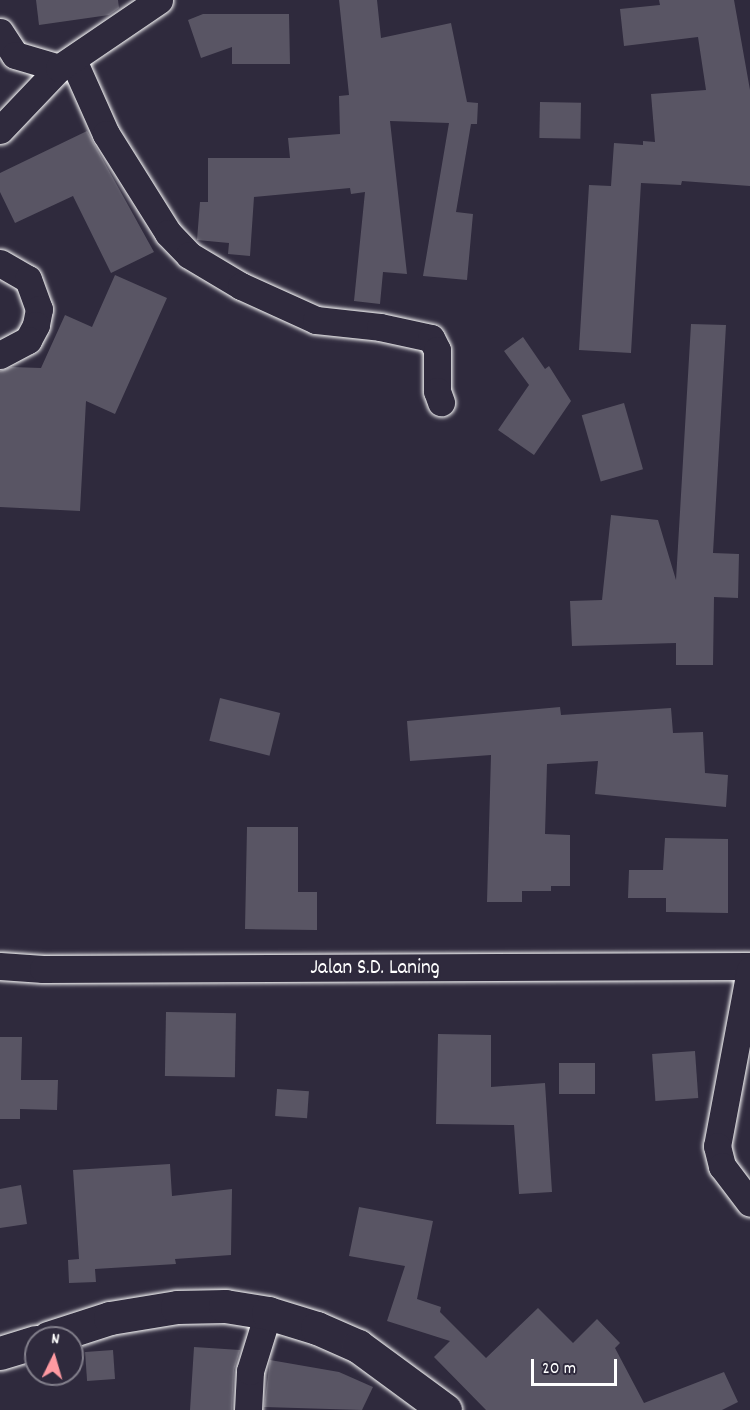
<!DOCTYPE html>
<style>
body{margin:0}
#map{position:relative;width:750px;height:1410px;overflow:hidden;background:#2f2a3d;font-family:Dekko,sans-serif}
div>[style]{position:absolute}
.building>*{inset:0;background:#595564;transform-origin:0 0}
.roads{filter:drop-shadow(0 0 2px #fff) drop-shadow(0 0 2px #fff)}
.street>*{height:27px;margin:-13.5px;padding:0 13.5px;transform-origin:13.5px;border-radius:13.5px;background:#2f2a3d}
.secondary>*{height:33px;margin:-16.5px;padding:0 16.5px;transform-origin:16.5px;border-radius:16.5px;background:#2f2a3d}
span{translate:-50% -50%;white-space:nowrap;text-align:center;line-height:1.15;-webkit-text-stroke:4.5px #2f2a3d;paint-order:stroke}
.street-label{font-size:21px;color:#fff}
.north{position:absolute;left:24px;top:1326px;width:60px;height:60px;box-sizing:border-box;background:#2f2a3d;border:2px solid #827f8b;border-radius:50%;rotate:5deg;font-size:16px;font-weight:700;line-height:24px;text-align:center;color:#fff}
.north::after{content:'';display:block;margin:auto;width:21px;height:27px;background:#ff9aa2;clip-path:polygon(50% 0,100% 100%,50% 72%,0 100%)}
.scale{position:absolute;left:531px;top:1359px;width:86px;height:27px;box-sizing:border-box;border:3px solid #fff;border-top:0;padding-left:8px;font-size:18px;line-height:21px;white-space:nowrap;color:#fff;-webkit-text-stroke:4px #2f2a3d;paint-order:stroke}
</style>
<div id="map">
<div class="building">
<div style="clip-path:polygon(36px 0,118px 0,119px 8px,109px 15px,39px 25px)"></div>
<div style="clip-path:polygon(339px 0,377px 0,381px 38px,451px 23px,467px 102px,478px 103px,477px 124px,471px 124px,456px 212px,473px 214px,467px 280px,423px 276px,449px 123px,390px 121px,407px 274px,383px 272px,380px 304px,354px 301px,365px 192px,351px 194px,350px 188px,254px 197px,250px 256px,228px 254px,229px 243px,197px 240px,200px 202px,208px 202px,208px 158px,290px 158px,288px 138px,340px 134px,339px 96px,349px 95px)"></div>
<div style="clip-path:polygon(659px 0,734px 0,750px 90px,750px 186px,682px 181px,681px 185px,641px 183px,631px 353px,579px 350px,589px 185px,611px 186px,614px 143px,643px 145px,643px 141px,655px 142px,651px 94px,706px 90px,698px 37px,624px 46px,620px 9px,660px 5px)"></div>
<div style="clip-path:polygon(203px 14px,289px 14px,290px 64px,232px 64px,232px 47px,201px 58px,188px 20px)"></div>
<div style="left:540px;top:102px;width:41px;height:36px;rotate:1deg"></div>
<div style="clip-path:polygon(87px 131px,154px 252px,111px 273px,73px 196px,15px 223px,0 192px,0 173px)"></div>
<div style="clip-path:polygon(115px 275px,167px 298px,115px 414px,86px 401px,80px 511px,0 507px,0 371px,11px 367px,41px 368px,65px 315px,92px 327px)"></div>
<div style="clip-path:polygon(691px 324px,726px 325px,713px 553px,739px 554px,738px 598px,714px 597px,713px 665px,676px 665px,676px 643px,572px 646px,570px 601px,602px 600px,611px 515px,658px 520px,676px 580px)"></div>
<div style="clip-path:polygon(523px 337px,545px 369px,549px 366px,571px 401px,534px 455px,498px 430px,529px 385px,504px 351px)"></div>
<div style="left:624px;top:403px;width:69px;height:44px;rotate:74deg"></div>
<div style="left:220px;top:698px;width:62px;height:44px;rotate:14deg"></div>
<div style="clip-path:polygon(560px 707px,561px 715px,671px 708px,673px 733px,703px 732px,705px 773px,728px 775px,726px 807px,595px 794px,598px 761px,547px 764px,545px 834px,570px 835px,570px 886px,551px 886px,551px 891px,522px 891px,522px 902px,487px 902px,491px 755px,410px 761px,407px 721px)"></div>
<div style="clip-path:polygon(247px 827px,298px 827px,298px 892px,317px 892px,317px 930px,245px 929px)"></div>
<div style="clip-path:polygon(665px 838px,728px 839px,728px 913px,666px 912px,666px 898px,628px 898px,629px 870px,663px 870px)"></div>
<div style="left:166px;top:1012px;width:70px;height:64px;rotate:1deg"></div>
<div style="clip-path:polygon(438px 1034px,491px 1035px,491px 1087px,545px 1083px,552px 1192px,519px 1194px,514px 1125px,436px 1124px)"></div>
<div style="clip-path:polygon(0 1037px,22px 1037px,21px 1080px,58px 1080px,57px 1110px,20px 1109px,20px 1119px,0 1119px)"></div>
<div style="left:695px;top:1051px;width:47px;height:43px;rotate:86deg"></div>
<div style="left:559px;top:1063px;width:36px;height:31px"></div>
<div style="left:277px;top:1089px;width:32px;height:27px;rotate:4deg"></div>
<div style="clip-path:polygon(170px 1164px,172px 1196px,232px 1189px,231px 1255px,175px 1259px,176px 1264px,95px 1269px,96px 1282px,69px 1283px,68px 1260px,79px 1259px,73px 1170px)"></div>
<div style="clip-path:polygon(21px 1185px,27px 1224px,0 1228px,0 1189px)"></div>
<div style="clip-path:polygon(359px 1207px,433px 1221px,417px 1299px,441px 1307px,440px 1312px,486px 1358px,538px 1308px,573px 1343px,597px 1319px,620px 1343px,615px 1348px,644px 1403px,724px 1372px,738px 1402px,722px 1410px,486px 1410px,434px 1357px,450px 1341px,387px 1321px,405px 1266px,349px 1256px)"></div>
<div style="clip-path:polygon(194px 1347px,240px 1350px,234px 1370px,232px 1410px,190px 1410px)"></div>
<div style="left:113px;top:1350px;width:29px;height:28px;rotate:86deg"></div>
<div style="clip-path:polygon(270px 1360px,339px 1372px,373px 1387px,362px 1410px,264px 1407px)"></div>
</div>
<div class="roads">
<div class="street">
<div style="left:0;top:32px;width:27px;rotate:57deg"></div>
<div style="left:15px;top:55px;width:46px;rotate:16.5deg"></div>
<div style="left:73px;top:60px;width:81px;rotate:66deg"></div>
<div style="left:106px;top:134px;width:117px;rotate:57.9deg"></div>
<div style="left:168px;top:233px;width:30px;rotate:46deg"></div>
<div style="left:189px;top:255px;width:61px;rotate:30.8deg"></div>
<div style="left:241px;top:286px;width:82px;rotate:24.4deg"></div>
<div style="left:316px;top:320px;width:64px;rotate:6.2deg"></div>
<div style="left:380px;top:327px;width:52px;rotate:12.2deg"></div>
<div style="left:431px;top:338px;width:13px;rotate:63deg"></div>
<div style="left:437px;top:350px;width:41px;rotate:90deg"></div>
<div style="left:437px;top:391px;width:12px;rotate:70deg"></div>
<div style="left:0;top:130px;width:86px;rotate:-46.4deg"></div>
<div style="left:59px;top:68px;width:121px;rotate:-34.2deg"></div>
<div style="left:0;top:263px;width:32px;rotate:30deg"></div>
<div style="left:28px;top:279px;width:32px;rotate:70deg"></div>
<div style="left:39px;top:309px;width:16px;rotate:101deg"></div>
<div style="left:36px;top:325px;width:17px;rotate:118deg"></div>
<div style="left:28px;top:340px;width:32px;rotate:152deg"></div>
<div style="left:0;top:966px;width:43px;rotate:4deg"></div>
<div style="left:43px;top:969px;width:707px;rotate:-0.24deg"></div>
<div style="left:750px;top:970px;width:179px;rotate:100.6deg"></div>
<div style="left:717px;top:1146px;width:21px;rotate:76deg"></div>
<div style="left:722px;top:1166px;width:46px;rotate:52.9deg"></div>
<div style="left:248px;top:1410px;width:39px;rotate:-87deg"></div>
<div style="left:250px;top:1371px;width:61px;rotate:-72.8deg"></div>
</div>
<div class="secondary">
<div style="left:48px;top:1338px;width:65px;rotate:-17.9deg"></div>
<div style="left:110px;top:1318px;width:68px;rotate:-9.3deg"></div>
<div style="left:177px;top:1307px;width:48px;rotate:-1.2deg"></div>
<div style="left:225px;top:1306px;width:44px;rotate:9.2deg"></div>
<div style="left:268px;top:1313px;width:51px;rotate:17deg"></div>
<div style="left:317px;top:1328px;width:45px;rotate:23.7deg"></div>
<div style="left:358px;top:1346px;width:108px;rotate:36.3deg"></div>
<div style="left:0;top:1353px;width:38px;rotate:-17deg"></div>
</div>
</div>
<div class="street-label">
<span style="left:375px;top:969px">Jalan S.D. Laning</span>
</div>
<div class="north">N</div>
<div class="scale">20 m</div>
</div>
